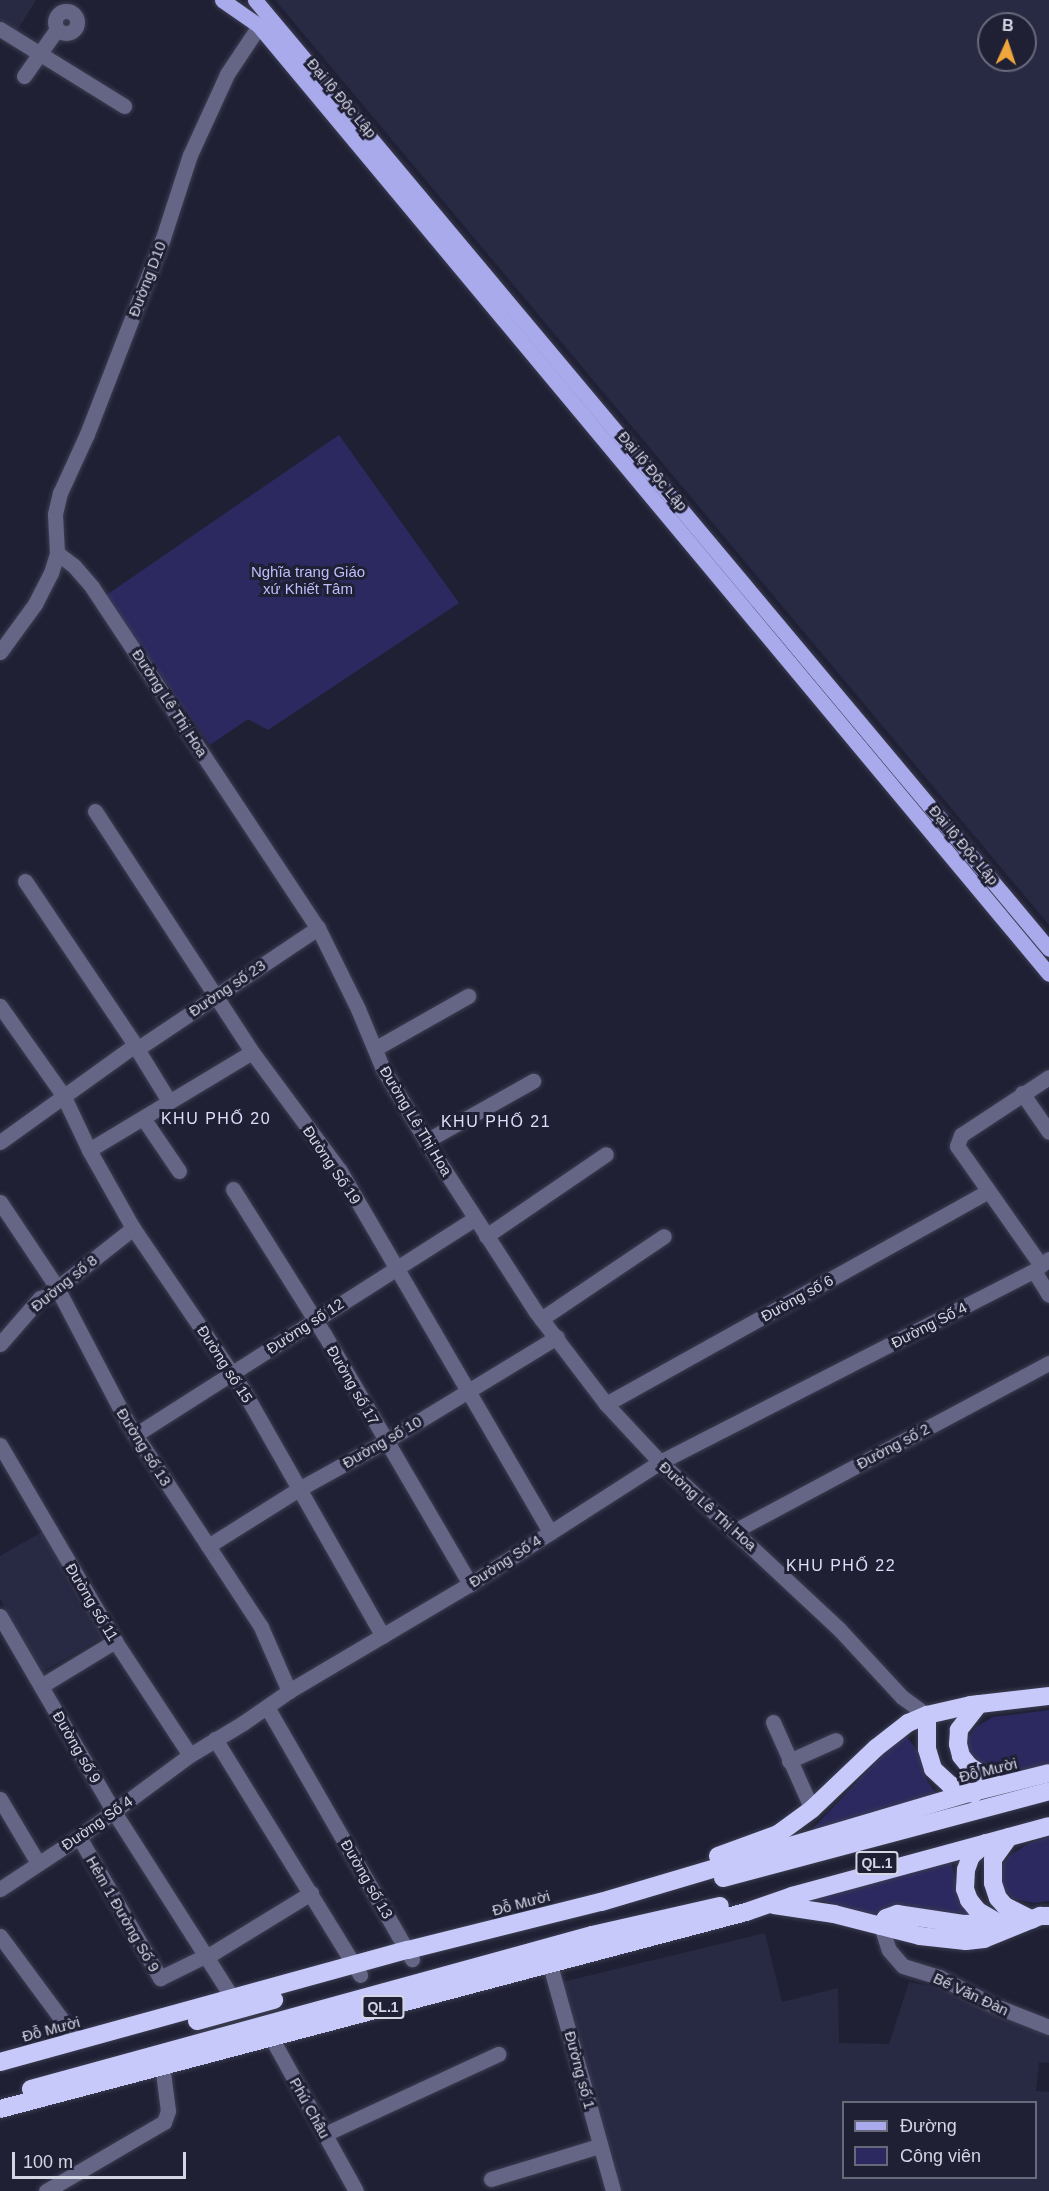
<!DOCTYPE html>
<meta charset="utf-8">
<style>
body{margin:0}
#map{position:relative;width:1049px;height:2191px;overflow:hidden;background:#202035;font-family:Helvetica,sans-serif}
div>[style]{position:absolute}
.built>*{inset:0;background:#282943}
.green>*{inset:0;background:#2c2960}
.roads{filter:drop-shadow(0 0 2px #3d3d51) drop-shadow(0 0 2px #3d3d51)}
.minor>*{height:15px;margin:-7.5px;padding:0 7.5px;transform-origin:7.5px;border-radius:7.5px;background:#656686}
.minor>.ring{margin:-7.5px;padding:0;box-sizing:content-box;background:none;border:15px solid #656686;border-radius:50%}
.major>*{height:15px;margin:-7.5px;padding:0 7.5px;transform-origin:7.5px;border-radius:7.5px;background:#a8aaec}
.highway>*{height:18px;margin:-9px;padding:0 9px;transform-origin:9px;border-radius:9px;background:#c6c9f9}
span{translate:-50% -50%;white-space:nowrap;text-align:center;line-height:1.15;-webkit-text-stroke:6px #202035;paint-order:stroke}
.shield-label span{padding:2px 4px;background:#202035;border:2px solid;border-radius:4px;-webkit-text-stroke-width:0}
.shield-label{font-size:14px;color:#d5d6e4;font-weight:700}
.street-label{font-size:15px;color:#d5d6e4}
.park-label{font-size:15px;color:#bcbefb}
.neighbourhood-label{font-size:16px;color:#dcdefa;letter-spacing:1.5px}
.legend{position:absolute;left:842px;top:2101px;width:195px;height:78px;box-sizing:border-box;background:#202035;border:2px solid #68697b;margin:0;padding:8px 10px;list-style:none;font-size:18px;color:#d5d6e4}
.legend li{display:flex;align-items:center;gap:12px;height:30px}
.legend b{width:30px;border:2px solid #68697b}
.north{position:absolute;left:977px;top:12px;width:60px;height:60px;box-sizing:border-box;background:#202035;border:2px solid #68697b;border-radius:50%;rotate:3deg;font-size:16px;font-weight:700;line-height:24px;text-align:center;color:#d5d6e4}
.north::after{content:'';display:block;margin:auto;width:21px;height:27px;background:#efa73d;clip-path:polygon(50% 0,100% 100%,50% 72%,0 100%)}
.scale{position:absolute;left:12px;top:2152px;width:174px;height:27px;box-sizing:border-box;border:3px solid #d5d6e4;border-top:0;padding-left:8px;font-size:18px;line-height:21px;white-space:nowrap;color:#d5d6e4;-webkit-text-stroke:4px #202035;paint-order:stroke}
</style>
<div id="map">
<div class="built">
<div style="clip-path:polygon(0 0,36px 0,13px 37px,0 29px)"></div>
<div style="clip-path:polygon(evenodd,275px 0,1049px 0,1049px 925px,275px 0,989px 24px,1025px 24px,1025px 60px,989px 60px,989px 24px)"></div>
<div style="clip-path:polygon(45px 1530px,107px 1635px,42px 1672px,0 1599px,0 1556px)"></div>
<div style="clip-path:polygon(evenodd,765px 1933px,782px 2002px,838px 1988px,839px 2043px,889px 2044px,909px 1982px,956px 1991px,991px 2012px,1049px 2034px,1049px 2063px,1039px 2062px,1036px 2091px,1049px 2092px,1049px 2191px,612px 2191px,554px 1984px,765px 1933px,844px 2102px,1036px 2102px,1036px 2178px,844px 2178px,844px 2102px)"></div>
</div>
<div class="green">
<div style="clip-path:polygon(339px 435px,459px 603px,268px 730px,248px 719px,210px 745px,105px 596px)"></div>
<div style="clip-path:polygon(1049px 1710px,1049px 1768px,1009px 1775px,988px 1775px,975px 1770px,965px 1743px,976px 1727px,993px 1717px)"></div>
<div style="clip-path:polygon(906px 1736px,920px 1754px,926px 1779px,939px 1798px,806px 1836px,890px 1747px)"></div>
<div style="clip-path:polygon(1049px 1836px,1049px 1901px,1034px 1903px,1012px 1898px,1004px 1889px,1001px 1880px,1003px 1865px,1009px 1856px,1028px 1844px)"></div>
<div style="clip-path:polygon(951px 1861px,960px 1900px,974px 1921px,879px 1916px,815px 1899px,815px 1896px)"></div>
</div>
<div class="roads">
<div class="minor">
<div class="ring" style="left:55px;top:11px;width:7px;height:7px"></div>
<div style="left:0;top:29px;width:146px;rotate:31.8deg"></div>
<div style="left:24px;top:76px;width:57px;rotate:-54.9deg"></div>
<div style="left:57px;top:553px;width:21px;rotate:37deg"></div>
<div style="left:74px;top:566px;width:28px;rotate:49deg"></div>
<div style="left:92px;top:587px;width:409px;rotate:56.5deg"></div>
<div style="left:318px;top:928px;width:90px;rotate:63.7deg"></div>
<div style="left:358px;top:1009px;width:65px;rotate:67.4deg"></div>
<div style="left:383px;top:1069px;width:90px;rotate:59.1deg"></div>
<div style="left:429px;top:1146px;width:197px;rotate:57.2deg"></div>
<div style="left:536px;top:1312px;width:116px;rotate:52.7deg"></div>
<div style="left:606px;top:1404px;width:79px;rotate:47deg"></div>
<div style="left:660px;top:1462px;width:245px;rotate:43deg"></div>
<div style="left:839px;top:1629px;width:93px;rotate:47.2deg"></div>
<div style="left:902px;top:1697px;width:31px;rotate:36deg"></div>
<div style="left:0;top:652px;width:59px;rotate:-53.9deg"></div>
<div style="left:35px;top:604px;width:35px;rotate:-63deg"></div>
<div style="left:51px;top:573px;width:21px;rotate:-73deg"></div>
<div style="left:57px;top:553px;width:39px;rotate:-93deg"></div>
<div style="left:55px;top:514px;width:22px;rotate:-77deg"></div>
<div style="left:60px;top:493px;width:65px;rotate:-65.4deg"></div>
<div style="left:87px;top:434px;width:207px;rotate:-68.8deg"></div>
<div style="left:162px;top:241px;width:90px;rotate:-72deg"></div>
<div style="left:190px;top:155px;width:89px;rotate:-65.4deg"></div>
<div style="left:227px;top:74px;width:69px;rotate:-56.3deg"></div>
<div style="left:95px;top:811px;width:288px;rotate:56.9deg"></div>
<div style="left:252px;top:1052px;width:148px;rotate:53.5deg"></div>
<div style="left:340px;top:1171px;width:418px;rotate:59.8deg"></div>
<div style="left:25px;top:881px;width:197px;rotate:56.1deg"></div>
<div style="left:0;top:1006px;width:109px;rotate:54.7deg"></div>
<div style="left:63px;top:1095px;width:61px;rotate:64.7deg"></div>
<div style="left:89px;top:1150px;width:90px;rotate:60.6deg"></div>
<div style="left:133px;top:1228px;width:196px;rotate:55.8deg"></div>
<div style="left:243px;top:1390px;width:283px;rotate:60.4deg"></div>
<div style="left:376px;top:1048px;width:106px;rotate:-29.5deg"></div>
<div style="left:137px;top:1049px;width:218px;rotate:-33.8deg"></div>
<div style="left:137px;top:1049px;width:61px;rotate:58.4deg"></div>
<div style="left:1022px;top:1093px;width:47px;rotate:55.3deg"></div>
<div style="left:143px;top:1118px;width:64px;rotate:55.8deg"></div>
<div style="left:426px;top:1141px;width:123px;rotate:-29.3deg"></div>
<div style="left:0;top:1142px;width:166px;rotate:-35.7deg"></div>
<div style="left:135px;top:1045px;width:4px;rotate:63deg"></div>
<div style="left:89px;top:1150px;width:190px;rotate:-31deg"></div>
<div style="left:233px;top:1189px;width:171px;rotate:57.9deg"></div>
<div style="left:324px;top:1334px;width:290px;rotate:59.7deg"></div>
<div style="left:0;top:1202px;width:101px;rotate:56.3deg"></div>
<div style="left:56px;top:1286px;width:153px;rotate:62.4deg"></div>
<div style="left:127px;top:1422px;width:245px;rotate:56.8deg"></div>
<div style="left:261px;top:1627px;width:70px;rotate:66.4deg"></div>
<div style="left:486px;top:1236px;width:145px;rotate:-34.3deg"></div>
<div style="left:1040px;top:1264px;width:144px;rotate:-125.1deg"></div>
<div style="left:957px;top:1146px;width:12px;rotate:-70deg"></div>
<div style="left:961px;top:1135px;width:105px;rotate:-33.4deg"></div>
<div style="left:1034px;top:1271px;width:28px;rotate:58deg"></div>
<div style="left:541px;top:1319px;width:148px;rotate:-34deg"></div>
<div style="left:0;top:1344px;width:61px;rotate:-49deg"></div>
<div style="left:40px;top:1298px;width:7px;rotate:-16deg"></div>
<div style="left:47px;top:1296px;width:110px;rotate:-38.3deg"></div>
<div style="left:606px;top:1404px;width:436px;rotate:-29.1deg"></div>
<div style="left:135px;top:1435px;width:403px;rotate:-32.5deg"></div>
<div style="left:0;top:1445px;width:227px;rotate:59.6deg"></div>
<div style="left:115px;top:1641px;width:136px;rotate:56.7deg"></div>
<div style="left:736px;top:1530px;width:355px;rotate:-28.1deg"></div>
<div style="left:208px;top:1546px;width:107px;rotate:-32.1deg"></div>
<div style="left:299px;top:1489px;width:99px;rotate:-28.9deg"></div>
<div style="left:386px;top:1441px;width:200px;rotate:-31.3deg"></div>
<div style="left:0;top:1616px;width:227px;rotate:59.8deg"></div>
<div style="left:114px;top:1812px;width:222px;rotate:57.5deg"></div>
<div style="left:41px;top:1686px;width:87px;rotate:-31.3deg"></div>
<div style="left:267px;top:1707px;width:291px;rotate:60.1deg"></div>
<div style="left:773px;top:1722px;width:95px;rotate:65.9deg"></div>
<div style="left:215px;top:1739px;width:277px;rotate:58.4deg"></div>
<div style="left:789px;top:1761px;width:51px;rotate:-24.1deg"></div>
<div style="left:0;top:1799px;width:74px;rotate:59.3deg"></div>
<div style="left:79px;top:1837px;width:163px;rotate:60.1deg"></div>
<div style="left:160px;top:1978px;width:52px;rotate:-26.1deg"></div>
<div style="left:0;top:1889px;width:95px;rotate:-33.4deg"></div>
<div style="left:79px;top:1837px;width:138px;rotate:-36.5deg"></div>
<div style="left:190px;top:1755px;width:62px;rotate:-31.1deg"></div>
<div style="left:243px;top:1723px;width:56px;rotate:-34.8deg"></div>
<div style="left:289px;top:1691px;width:210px;rotate:-30.6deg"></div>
<div style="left:470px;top:1584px;width:226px;rotate:-32.7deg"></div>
<div style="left:660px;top:1462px;width:420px;rotate:-27.1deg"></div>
<div style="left:1034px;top:1271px;width:19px;rotate:-39deg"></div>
<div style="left:881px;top:1926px;width:25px;rotate:72deg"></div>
<div style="left:889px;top:1950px;width:21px;rotate:49deg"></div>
<div style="left:903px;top:1966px;width:38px;rotate:17deg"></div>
<div style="left:939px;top:1977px;width:61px;rotate:27.4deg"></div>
<div style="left:993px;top:2005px;width:60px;rotate:21.4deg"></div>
<div style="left:0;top:1936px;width:129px;rotate:53.5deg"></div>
<div style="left:547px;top:1954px;width:246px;rotate:74.4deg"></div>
<div style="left:208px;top:1956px;width:121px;rotate:-31.5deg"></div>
<div style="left:266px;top:2028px;width:186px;rotate:61.1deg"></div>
<div style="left:325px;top:2134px;width:191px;rotate:-24.8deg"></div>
<div style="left:491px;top:2179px;width:113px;rotate:-17deg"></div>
<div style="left:46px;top:2191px;width:137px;rotate:-30.3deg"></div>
<div style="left:164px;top:2122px;width:12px;rotate:-70deg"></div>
<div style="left:168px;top:2111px;width:55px;rotate:-97.3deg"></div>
</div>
<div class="major">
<div style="left:222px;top:0;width:44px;rotate:34.8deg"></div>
<div style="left:258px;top:25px;width:1235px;rotate:50.19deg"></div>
<div style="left:255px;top:0;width:1237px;rotate:50.08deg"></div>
</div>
<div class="highway">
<div style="left:979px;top:1704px;width:33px;rotate:128deg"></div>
<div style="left:959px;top:1730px;width:14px;rotate:94deg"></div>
<div style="left:958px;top:1744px;width:12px;rotate:76deg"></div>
<div style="left:961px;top:1756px;width:13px;rotate:51deg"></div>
<div style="left:969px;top:1766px;width:35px;rotate:33deg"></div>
<div style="left:927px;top:1715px;width:34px;rotate:90deg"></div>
<div style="left:927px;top:1749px;width:21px;rotate:73deg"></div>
<div style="left:933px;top:1769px;width:23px;rotate:43deg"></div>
<div style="left:950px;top:1785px;width:25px;rotate:21deg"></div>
<div style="left:1009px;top:1837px;width:27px;rotate:126deg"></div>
<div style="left:993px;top:1859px;width:24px;rotate:90deg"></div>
<div style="left:993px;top:1883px;width:16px;rotate:72deg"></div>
<div style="left:998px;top:1898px;width:11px;rotate:49deg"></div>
<div style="left:1005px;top:1906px;width:30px;rotate:27deg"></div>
<div style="left:986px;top:1843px;width:20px;rotate:139deg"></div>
<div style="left:971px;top:1856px;width:15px;rotate:110deg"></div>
<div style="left:966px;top:1870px;width:19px;rotate:93deg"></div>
<div style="left:965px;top:1889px;width:12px;rotate:70deg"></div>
<div style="left:969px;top:1900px;width:14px;rotate:51deg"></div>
<div style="left:978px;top:1911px;width:22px;rotate:30deg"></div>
<div style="left:718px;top:1856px;width:64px;rotate:-20.1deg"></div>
<div style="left:778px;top:1834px;width:42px;rotate:-36.3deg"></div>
<div style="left:812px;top:1809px;width:88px;rotate:-43.6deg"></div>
<div style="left:876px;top:1748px;width:41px;rotate:-38deg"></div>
<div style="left:908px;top:1723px;width:21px;rotate:-23deg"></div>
<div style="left:927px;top:1715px;width:45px;rotate:-12.8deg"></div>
<div style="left:971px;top:1705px;width:79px;rotate:-6.6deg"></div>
<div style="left:723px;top:1878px;width:337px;rotate:-14.9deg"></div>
<div style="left:774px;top:1905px;width:61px;rotate:8.5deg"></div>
<div style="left:834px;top:1914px;width:89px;rotate:14.3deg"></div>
<div style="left:920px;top:1936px;width:46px;rotate:6.2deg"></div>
<div style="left:966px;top:1941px;width:18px;rotate:-6deg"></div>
<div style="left:984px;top:1939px;width:61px;rotate:-22.3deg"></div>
<div style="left:1040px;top:1916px;width:9px"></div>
<div style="left:881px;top:1926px;width:9px;rotate:-58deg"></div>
<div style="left:886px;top:1918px;width:12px;rotate:-20deg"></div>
<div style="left:897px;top:1914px;width:67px;rotate:8.6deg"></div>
<div style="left:963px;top:1924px;width:55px;rotate:-2.1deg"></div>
<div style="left:197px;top:2021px;width:80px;rotate:-15.3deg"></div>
<div style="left:0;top:2062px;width:423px;rotate:-15.4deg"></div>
<div style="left:408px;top:1950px;width:199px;rotate:-14deg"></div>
<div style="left:601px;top:1902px;width:384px;rotate:-16.5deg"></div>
<div style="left:969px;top:1793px;width:82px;rotate:-14deg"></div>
<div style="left:31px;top:2089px;width:582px;rotate:-15.35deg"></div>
<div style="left:592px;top:1935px;width:131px;rotate:-12.8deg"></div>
<div style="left:0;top:2109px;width:772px;rotate:-14.79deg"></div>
<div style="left:746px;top:1912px;width:49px;rotate:-19.2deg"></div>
<div style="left:792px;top:1896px;width:266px;rotate:-15.2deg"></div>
</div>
</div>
<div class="shield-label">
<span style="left:877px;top:1863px">QL.1</span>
<span style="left:383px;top:2007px">QL.1</span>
</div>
<div class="street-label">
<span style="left:342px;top:98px;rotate:50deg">Đại lộ Độc Lập</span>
<span style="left:147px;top:279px;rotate:-69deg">Đường D10</span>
<span style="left:653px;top:471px;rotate:50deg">Đại lộ Độc Lập</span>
<span style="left:170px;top:703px;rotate:57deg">Đường Lê Thị Hoa</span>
<span style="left:964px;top:845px;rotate:50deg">Đại lộ Độc Lập</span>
<span style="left:227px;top:988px;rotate:-34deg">Đường số 23</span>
<span style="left:416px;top:1121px;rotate:59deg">Đường Lê Thị Hoa</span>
<span style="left:332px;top:1165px;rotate:56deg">Đường Số 19</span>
<span style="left:64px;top:1283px;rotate:-39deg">Đường số 8</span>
<span style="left:797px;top:1298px;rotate:-29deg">Đường số 6</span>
<span style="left:929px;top:1325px;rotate:-27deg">Đường Số 4</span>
<span style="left:305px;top:1326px;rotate:-33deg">Đường số 12</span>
<span style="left:225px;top:1364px;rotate:57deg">Đường số 15</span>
<span style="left:353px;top:1385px;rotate:60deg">Đường số 17</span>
<span style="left:382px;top:1442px;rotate:-30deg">Đường số 10</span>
<span style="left:893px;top:1446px;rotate:-28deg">Đường số 2</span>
<span style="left:144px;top:1447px;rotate:58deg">Đường số 13</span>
<span style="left:708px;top:1506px;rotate:42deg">Đường Lê Thị Hoa</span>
<span style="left:505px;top:1561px;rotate:-33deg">Đường Số 4</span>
<span style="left:92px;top:1602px;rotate:59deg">Đường số 11</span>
<span style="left:77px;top:1747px;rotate:60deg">Đường số 9</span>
<span style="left:988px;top:1770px;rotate:-14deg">Đỗ Mười</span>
<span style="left:97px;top:1823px;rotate:-35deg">Đường Số 4</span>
<span style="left:367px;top:1879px;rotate:60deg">Đường số 13</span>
<span style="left:521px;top:1903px;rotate:-15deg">Đỗ Mười</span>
<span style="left:123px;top:1914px;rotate:60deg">Hẻm 1 Đường Số 9</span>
<span style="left:971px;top:1994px;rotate:25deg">Bế Văn Đàn</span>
<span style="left:51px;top:2029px;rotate:-15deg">Đỗ Mười</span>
<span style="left:580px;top:2070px;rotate:75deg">Đường số 1</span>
<span style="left:310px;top:2108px;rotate:61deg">Phú Châu</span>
</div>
<div class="park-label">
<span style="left:308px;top:580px">Nghĩa trang Giáo<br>xứ Khiết Tâm</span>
</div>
<div class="neighbourhood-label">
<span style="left:216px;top:1119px">KHU PHỐ 20</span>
<span style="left:496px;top:1122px">KHU PHỐ 21</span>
<span style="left:841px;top:1566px">KHU PHỐ 22</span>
</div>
<ul class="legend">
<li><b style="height:8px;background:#a8aaec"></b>Đường</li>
<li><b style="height:16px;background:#2c2960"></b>Công viên</li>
</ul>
<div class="north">B</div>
<div class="scale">100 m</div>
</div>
